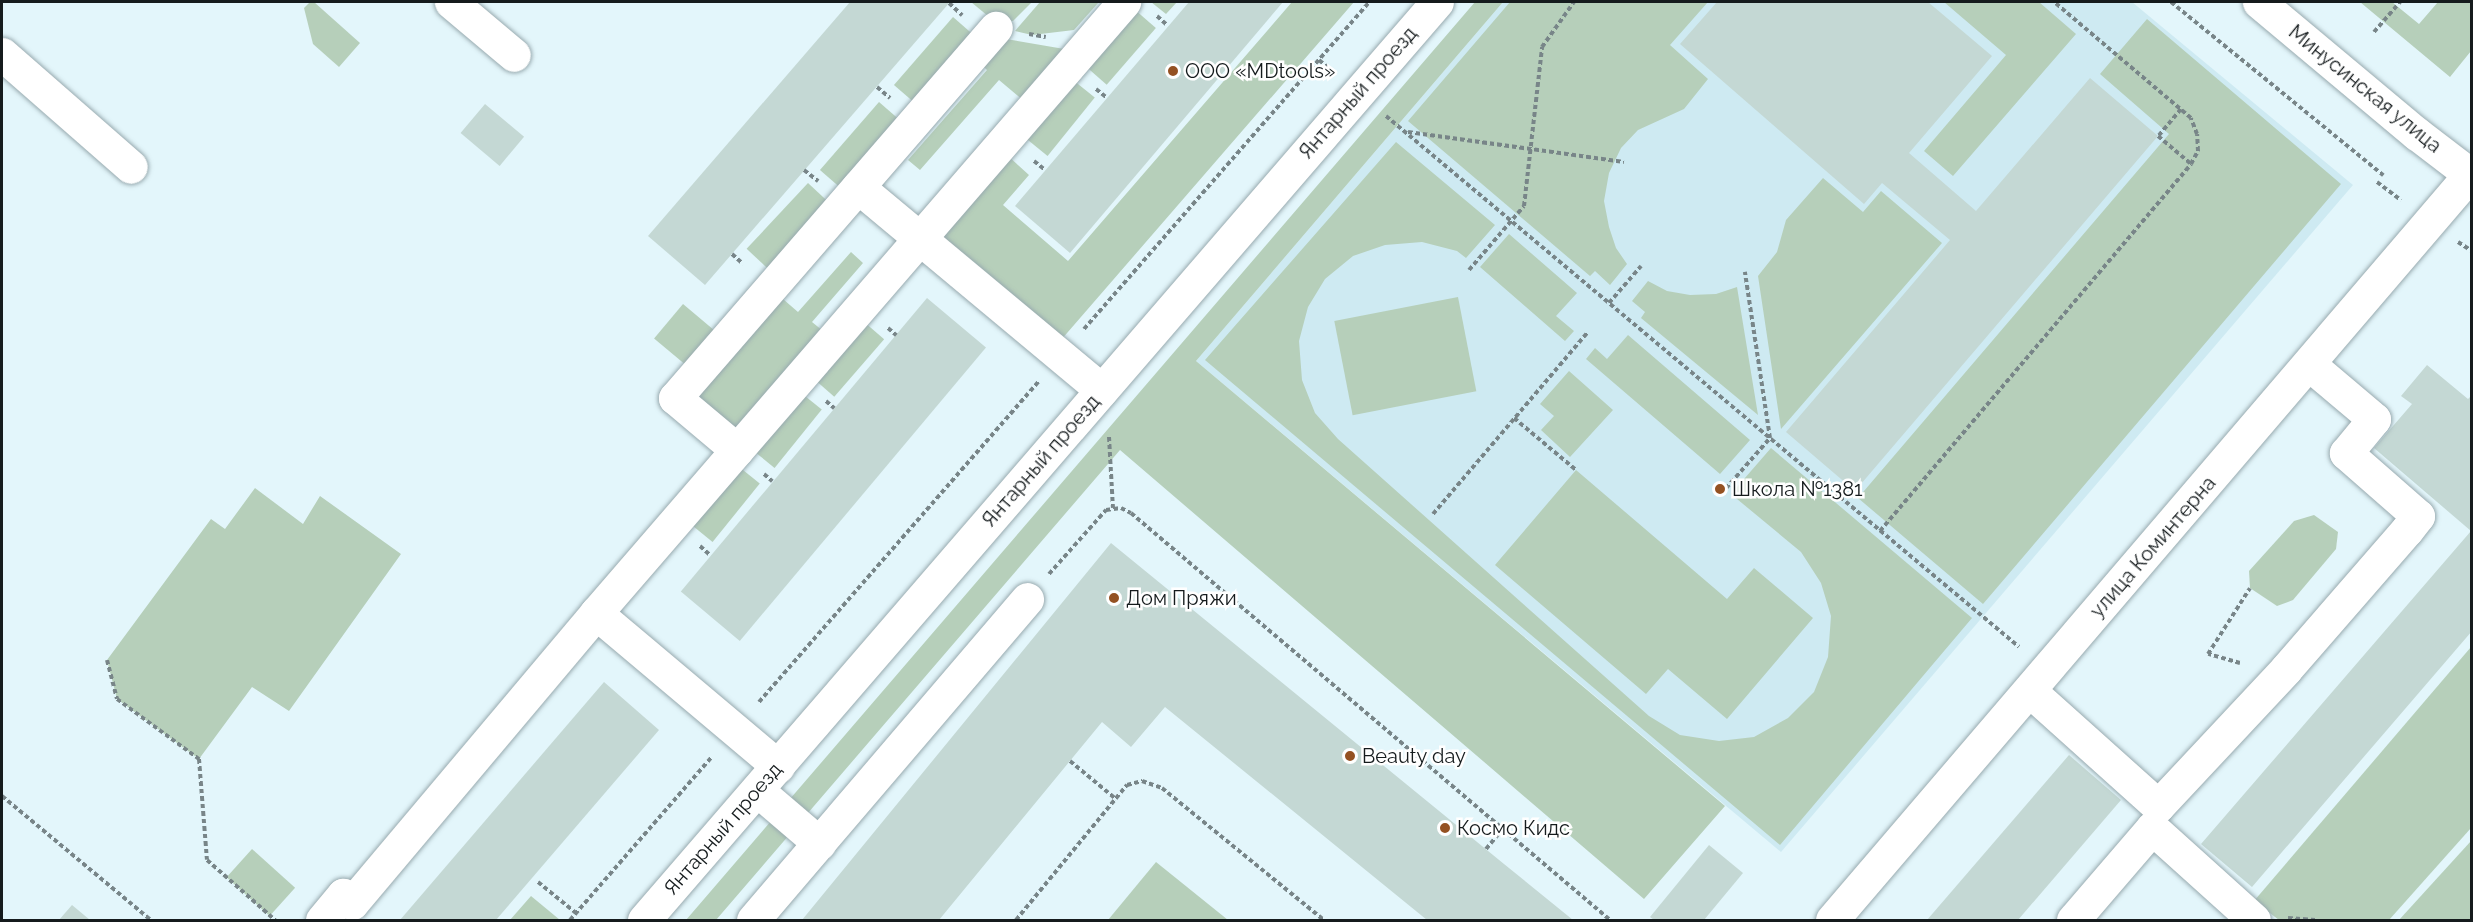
<!DOCTYPE html>
<meta charset="utf-8">
<style>
body{margin:0}
#map{position:relative;width:2473px;height:922px;overflow:hidden;background:#e3f6fb;font-family:Raleway,sans-serif}
div>[style]{position:absolute}
.built>*{inset:0;background:#ceeaf2}
.green>*{inset:0;background:#b6cfba;transform-origin:0 0}
.building>*{inset:0;background:#c4d8d4;transform-origin:0 0}
.path>*{height:4px;margin-top:-2px;transform-origin:0;background:repeating-linear-gradient(90deg,#788588 0 4.5px,transparent 0 7.5px)}
.roads{filter:drop-shadow(0 0 2px #98aaaf) drop-shadow(0 0 2px #98aaaf)}
.minor>*{height:33px;margin:-16.5px;padding:0 16.5px;transform-origin:16.5px;border-radius:16.5px;background:#fff}
.dots>*{width:16px;height:16px;translate:-50% -50%;box-sizing:border-box;border:3px solid #fff;border-radius:50%}
span{translate:-50% -50%;white-space:nowrap;text-align:center;line-height:1.15;-webkit-text-stroke:5px #fff;paint-order:stroke}
.poi-label{font-size:20px;color:#151b1d}
.left{translate:0 -50%;text-align:left}
.street-label{font-size:20px;color:#151b1d}
.frame{position:absolute;inset:0;border:3px solid #151b1d;pointer-events:none}
</style>
<div id="map">
<div class="built">
<div style="clip-path:polygon(1503px 2px,2132px 2px,2353px 185px,1781px 852px,1196px 361px)"></div>
</div>
<div class="green">
<div style="clip-path:polygon(310px 2px,314px 2px,360px 43px,339px 67px,313px 44px,304px 8px)"></div>
<div style="clip-path:polygon(971px 2px,1032px 2px,1013px 21px,994px 21px)"></div>
<div style="clip-path:polygon(1040px 2px,1099px 2px,1074px 30px,1032px 35px,1015px 31px)"></div>
<div style="clip-path:polygon(1151px 2px,1177px 2px,1166px 14px)"></div>
<div style="clip-path:polygon(1292px 2px,1354px 2px,1061px 340px,939px 234px,1007px 155px,1029px 175px,1003px 205px,1068px 261px)"></div>
<div style="clip-path:polygon(1475px 2px,1503px 2px,1196px 361px,1725px 806px,1644px 899px,1120px 450px,716px 920px,686px 920px)"></div>
<div style="clip-path:polygon(1510px 2px,1708px 2px,1670px 45px,1708px 79px,1684px 109px,1638px 130px,1621px 148px,1609px 173px,1604px 201px,1609px 227px,1616px 248px,1627px 264px,1610px 285px,1595px 271px,1590px 276px,1408px 121px)"></div>
<div style="clip-path:polygon(1944px 2px,2039px 2px,2076px 34px,1953px 176px,1924px 151px,2006px 55px)"></div>
<div style="clip-path:polygon(2360px 2px,2392px 2px,2419px 24px,2438px 2px,2471px 2px,2471px 51px,2450px 77px)"></div>
<div style="left:1134px;top:9px;width:29px;height:75px;rotate:41deg"></div>
<div style="left:953px;top:17px;width:33px;height:90px;rotate:41deg"></div>
<div style="clip-path:polygon(2147px 19px,2341px 184px,1983px 604px,1858px 498px,2169px 134px,2100px 74px)"></div>
<div style="clip-path:polygon(1000px 38px,1070px 50px,1024px 101px,999px 80px,920px 170px,908px 160px,987px 70px,978px 61px)"></div>
<div style="left:1073px;top:80px;width:28px;height:75px;rotate:39deg"></div>
<div style="left:879px;top:102px;width:32px;height:90px;rotate:41deg"></div>
<div style="clip-path:polygon(1396px 142px,1495px 225px,1466px 258px,1457px 251px,1422px 242px,1385px 245px,1353px 256px,1325px 279px,1308px 307px,1299px 341px,1302px 380px,1315px 413px,1338px 439px,1649px 716px,1680px 735px,1719px 741px,1754px 737px,1788px 718px,1814px 692px,1828px 657px,1831px 616px,1821px 583px,1801px 552px,1731px 494px,1771px 448px,1972px 618px,1780px 845px,1205px 360px)"></div>
<div style="clip-path:polygon(1823px 178px,1863px 212px,1881px 191px,1942px 243px,1781px 429px,1758px 276px,1777px 252px,1786px 220px)"></div>
<div style="left:808px;top:183px;width:33px;height:90px;rotate:43deg"></div>
<div style="clip-path:polygon(1509px 234px,1577px 293px,1556px 316px,1574px 331px,1565px 341px,1480px 267px)"></div>
<div style="clip-path:polygon(851px 252px,863px 263px,812px 322px,823px 331px,727px 442px,682px 404px,776px 293px,798px 312px)"></div>
<div style="clip-path:polygon(1648px 281px,1667px 291px,1690px 295px,1716px 294px,1737px 287px,1758px 415px,1641px 318px,1645px 312px,1632px 301px)"></div>
<div style="left:1458px;top:297px;width:96px;height:126px;rotate:79deg"></div>
<div style="left:683px;top:304px;width:43px;height:45px;rotate:40deg"></div>
<div style="left:863px;top:321px;width:28px;height:76px;rotate:41deg"></div>
<div style="clip-path:polygon(1628px 335px,1750px 440px,1720px 474px,1586px 359px,1595px 348px,1607px 359px)"></div>
<div style="clip-path:polygon(1569px 371px,1613px 410px,1570px 457px,1541px 430px,1554px 416px,1540px 404px)"></div>
<div style="left:800px;top:392px;width:28px;height:75px;rotate:39deg"></div>
<div style="left:738px;top:466px;width:28px;height:75px;rotate:39deg"></div>
<div style="clip-path:polygon(1576px 470px,1727px 599px,1754px 568px,1813px 618px,1727px 719px,1668px 669px,1646px 694px,1495px 565px)"></div>
<div style="clip-path:polygon(255px 488px,303px 524px,320px 496px,401px 554px,289px 711px,252px 687px,199px 759px,117px 699px,107px 660px,211px 519px,225px 529px)"></div>
<div style="clip-path:polygon(2314px 515px,2338px 532px,2336px 549px,2293px 600px,2277px 606px,2250px 588px,2249px 571px,2294px 521px)"></div>
<div style="clip-path:polygon(2471px 647px,2471px 828px,2389px 920px,2279px 920px,2254px 901px)"></div>
<div style="clip-path:polygon(2471px 841px,2471px 920px,2399px 920px)"></div>
<div style="left:252px;top:849px;width:58px;height:38px;rotate:42deg"></div>
<div style="clip-path:polygon(1156px 862px,1228px 920px,1108px 920px)"></div>
<div style="clip-path:polygon(531px 896px,560px 920px,510px 920px)"></div>
</div>
<div class="building">
<div style="clip-path:polygon(850px 2px,950px 2px,705px 285px,648px 236px)"></div>
<div style="clip-path:polygon(1189px 2px,1283px 2px,1070px 253px,1015px 206px)"></div>
<div style="clip-path:polygon(1717px 2px,1928px 2px,1992px 56px,1909px 153px,1976px 211px,2090px 78px,2158px 136px,1855px 491px,1786px 432px,1950px 240px,1882px 183px,1864px 204px,1680px 44px)"></div>
<div style="left:485px;top:104px;width:51px;height:38px;rotate:40deg"></div>
<div style="left:927px;top:298px;width:77px;height:383px;rotate:40deg"></div>
<div style="clip-path:polygon(2427px 365px,2468px 399px,2472px 395px,2472px 631px,2252px 887px,2201px 844px,2471px 531px,2374px 448px,2412px 404px,2401px 396px)"></div>
<div style="clip-path:polygon(1111px 543px,1504px 864px,1573px 920px,1427px 920px,1165px 707px,1131px 747px,1102px 722px,939px 920px,802px 920px)"></div>
<div style="clip-path:polygon(604px 682px,659px 730px,496px 920px,400px 920px)"></div>
<div style="clip-path:polygon(2069px 755px,2121px 800px,2018px 920px,1927px 920px)"></div>
<div style="clip-path:polygon(1709px 845px,1743px 873px,1704px 920px,1654px 920px,1650px 917px)"></div>
<div style="clip-path:polygon(72px 905px,90px 920px,59px 920px)"></div>
</div>
<div class="path">
<div style="left:2171px;top:2px;width:274px;rotate:39.2deg"></div>
<div style="left:949px;top:3px;width:18px;rotate:43deg"></div>
<div style="left:1157px;top:16px;width:15px;rotate:42deg"></div>
<div style="left:2374px;top:32px;width:40px;rotate:-49deg"></div>
<div style="left:1029px;top:34px;width:17px;rotate:10deg"></div>
<div style="left:1319px;top:60px;width:17px;rotate:40deg"></div>
<div style="left:877px;top:87px;width:17px;rotate:40deg"></div>
<div style="left:1096px;top:89px;width:14px;rotate:39deg"></div>
<div style="left:2181px;top:109px;width:35px;rotate:130deg"></div>
<div style="left:2158px;top:136px;width:43px;rotate:40.3deg"></div>
<div style="left:1386px;top:116px;width:826px;rotate:39.99deg"></div>
<div style="left:1408px;top:132px;width:218px;rotate:7.9deg"></div>
<div style="left:1034px;top:161px;width:14px;rotate:39deg"></div>
<div style="left:804px;top:170px;width:18px;rotate:38deg"></div>
<div style="left:2377px;top:182px;width:30px;rotate:37deg"></div>
<div style="left:2458px;top:242px;width:17px;rotate:33deg"></div>
<div style="left:732px;top:254px;width:15px;rotate:42deg"></div>
<div style="left:1469px;top:270px;width:84px;rotate:-49.3deg"></div>
<div style="left:1524px;top:206px;width:160px;rotate:-83.5deg"></div>
<div style="left:1542px;top:47px;width:55px;rotate:-54.6deg"></div>
<div style="left:1609px;top:303px;width:49px;rotate:-49.1deg"></div>
<div style="left:888px;top:328px;width:11px;rotate:41deg"></div>
<div style="left:1084px;top:329px;width:434px;rotate:-48.9deg"></div>
<div style="left:826px;top:401px;width:11px;rotate:41deg"></div>
<div style="left:1514px;top:418px;width:81px;rotate:40deg"></div>
<div style="left:1109px;top:437px;width:71px;rotate:86.8deg"></div>
<div style="left:764px;top:474px;width:11px;rotate:41deg"></div>
<div style="left:1721px;top:494px;width:74px;rotate:-48.8deg"></div>
<div style="left:1770px;top:438px;width:168px;rotate:-98.6deg"></div>
<div style="left:1433px;top:514px;width:238px;rotate:-49.6deg"></div>
<div style="left:1880px;top:531px;width:481px;rotate:-49.7deg"></div>
<div style="left:2191px;top:164px;width:15px;rotate:-62deg"></div>
<div style="left:2198px;top:151px;width:17px;rotate:-93deg"></div>
<div style="left:2197px;top:134px;width:17px;rotate:-111deg"></div>
<div style="left:2191px;top:118px;width:180px;rotate:-139.7deg"></div>
<div style="left:700px;top:546px;width:13px;rotate:42deg"></div>
<div style="left:1049px;top:574px;width:86px;rotate:-48.3deg"></div>
<div style="left:1106px;top:510px;width:15px;rotate:-8deg"></div>
<div style="left:1121px;top:508px;width:11px;rotate:27deg"></div>
<div style="left:1131px;top:513px;width:629px;rotate:40.35deg"></div>
<div style="left:107px;top:660px;width:40px;rotate:75.6deg"></div>
<div style="left:117px;top:699px;width:102px;rotate:36.2deg"></div>
<div style="left:199px;top:759px;width:101px;rotate:85.5deg"></div>
<div style="left:207px;top:860px;width:91px;rotate:41.4deg"></div>
<div style="left:2240px;top:663px;width:33px;rotate:-164deg"></div>
<div style="left:2208px;top:654px;width:78px;rotate:-57.5deg"></div>
<div style="left:759px;top:702px;width:425px;rotate:-48.9deg"></div>
<div style="left:1070px;top:761px;width:60px;rotate:39.6deg"></div>
<div style="left:2px;top:796px;width:194px;rotate:39.8deg"></div>
<div style="left:1486px;top:849px;width:26px;rotate:-50deg"></div>
<div style="left:538px;top:882px;width:49px;rotate:39.2deg"></div>
<div style="left:2288px;top:918px;width:27px;rotate:4deg"></div>
<div style="left:570px;top:920px;width:215px;rotate:-49deg"></div>
<div style="left:1016px;top:920px;width:175px;rotate:-50.6deg"></div>
<div style="left:1127px;top:785px;width:16px;rotate:-15deg"></div>
<div style="left:1142px;top:781px;width:21px;rotate:19deg"></div>
<div style="left:1162px;top:788px;width:209px;rotate:39.2deg"></div>
</div>
<div class="roads">
<div class="minor">
<div style="left:451px;top:2px;width:82px;rotate:40.1deg"></div>
<div style="left:2259px;top:2px;width:206px;rotate:39.9deg"></div>
<div style="left:2417px;top:134px;width:69px;rotate:37.4deg"></div>
<div style="left:2px;top:54px;width:171px;rotate:41.2deg"></div>
<div style="left:858px;top:187px;width:317px;rotate:39.8deg"></div>
<div style="left:737px;top:450px;width:81px;rotate:-140deg"></div>
<div style="left:675px;top:398px;width:490px;rotate:-49.1deg"></div>
<div style="left:596px;top:613px;width:238px;rotate:40.1deg"></div>
<div style="left:2030px;top:691px;width:172px;rotate:41.9deg"></div>
<div style="left:2158px;top:806px;width:187px;rotate:-46.9deg"></div>
<div style="left:2286px;top:669px;width:184px;rotate:-49deg"></div>
<div style="left:2407px;top:530px;width:18px;rotate:-52deg"></div>
<div style="left:2418px;top:516px;width:96px;rotate:-138.8deg"></div>
<div style="left:2346px;top:453px;width:44px;rotate:-50.5deg"></div>
<div style="left:2374px;top:419px;width:85px;rotate:-139.8deg"></div>
<div style="left:757px;top:790px;width:82px;rotate:40.5deg"></div>
<div style="left:322px;top:920px;width:33px;rotate:-50deg"></div>
<div style="left:343px;top:895px;width:12px;rotate:42deg"></div>
<div style="left:352px;top:903px;width:379px;rotate:-49.9deg"></div>
<div style="left:596px;top:613px;width:808px;rotate:-49.17deg"></div>
<div style="left:644px;top:920px;width:1213px;rotate:-49.18deg"></div>
<div style="left:753px;top:920px;width:422px;rotate:-49.5deg"></div>
<div style="left:1832px;top:920px;width:984px;rotate:-49.45deg"></div>
<div style="left:2073px;top:920px;width:121px;rotate:-49.3deg"></div>
<div style="left:2152px;top:828px;width:137px;rotate:42deg"></div>
</div>
</div>
<div class="dots">
<div style="left:1173px;top:71px;background:#945122"></div>
<div style="left:1720px;top:489px;background:#945122"></div>
<div style="left:1114px;top:598px;background:#945122"></div>
<div style="left:1350px;top:756px;background:#945122"></div>
<div style="left:1445px;top:828px;background:#945122"></div>
</div>
<div class="poi-label">
<span class="left" style="left:1185px;top:71px">ООО «MDtools»</span>
<span class="left" style="left:1732px;top:489px">Школа №1381</span>
<span class="left" style="left:1126px;top:598px">Дом Пряжи</span>
<span class="left" style="left:1362px;top:756px">Beauty day</span>
<span class="left" style="left:1457px;top:828px">Космо Кидс</span>
</div>
<div class="street-label">
<span style="left:2365px;top:89px;rotate:39deg">Минусинская улица</span>
<span style="left:1358px;top:93px;rotate:-49deg">Янтарный проезд</span>
<span style="left:1041px;top:461px;rotate:-49deg">Янтарный проезд</span>
<span style="left:2153px;top:547px;rotate:-49deg">улица Коминтерна</span>
<span style="left:723px;top:829px;rotate:-49deg">Янтарный проезд</span>
</div>
<div class="frame"></div>
</div>
